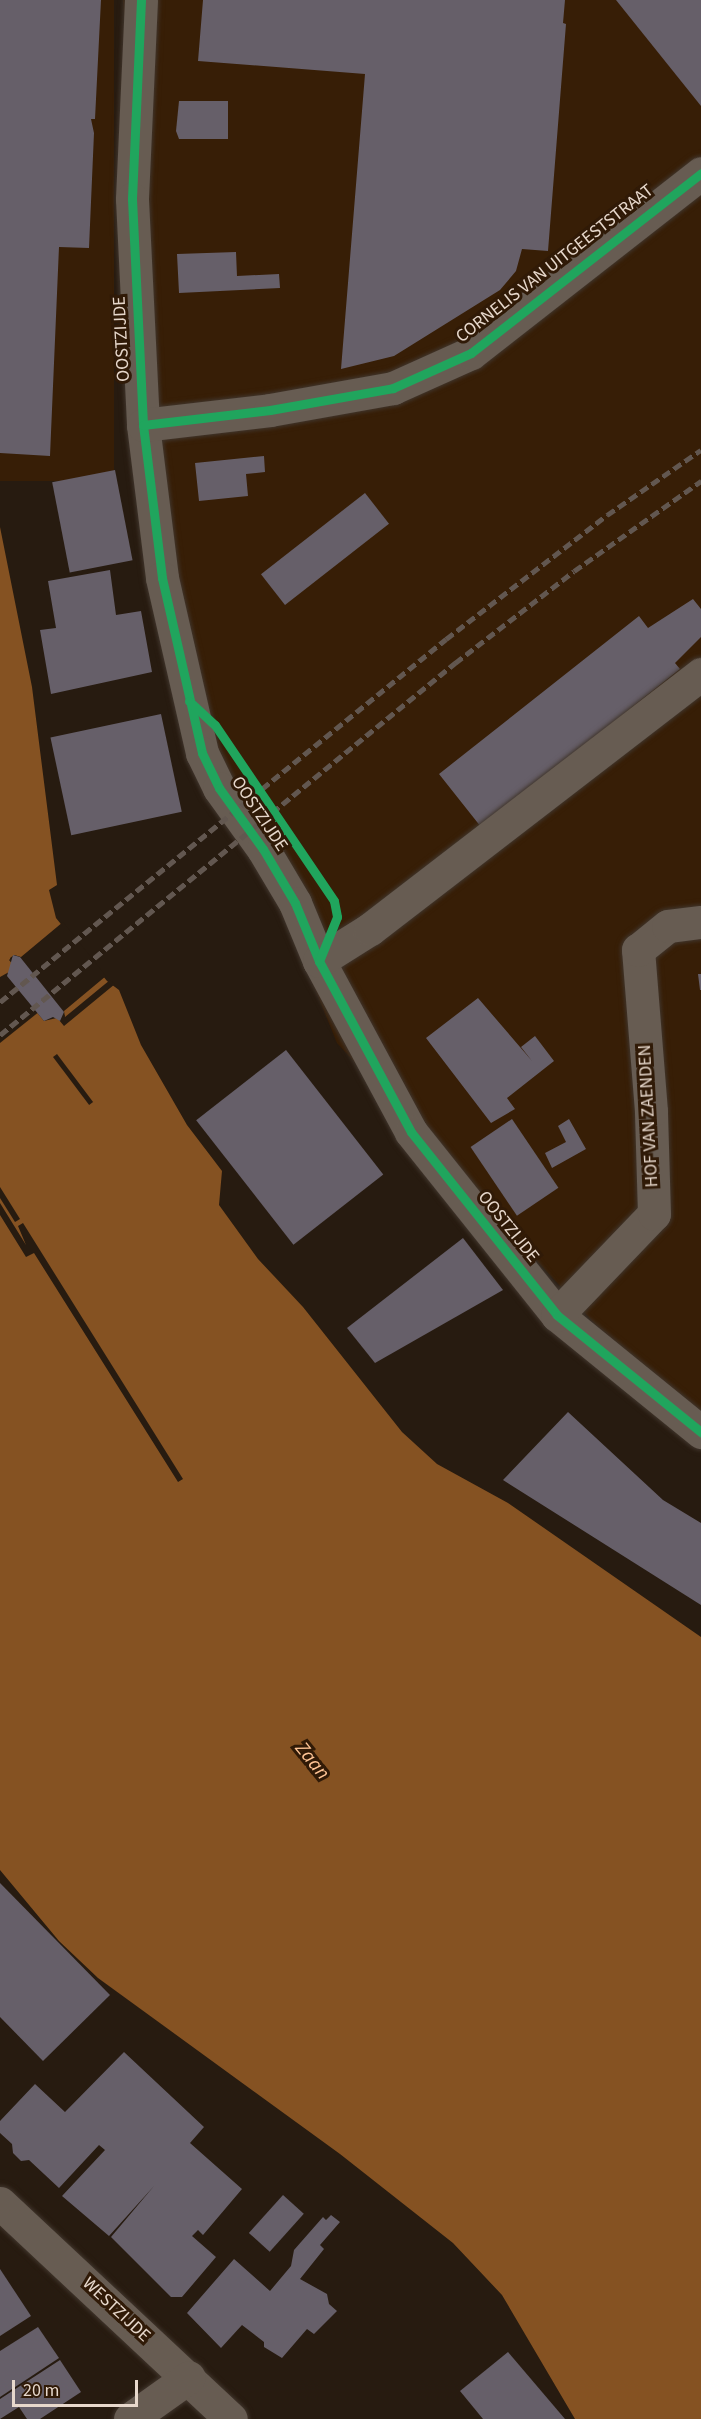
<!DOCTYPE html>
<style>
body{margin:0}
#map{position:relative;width:701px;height:2419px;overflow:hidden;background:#271b10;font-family:"Source Sans 3",sans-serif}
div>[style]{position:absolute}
.built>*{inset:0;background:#371e06;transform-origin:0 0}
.water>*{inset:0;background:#855222}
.pier>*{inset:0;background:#271b10;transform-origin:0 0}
.building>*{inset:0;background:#665f69;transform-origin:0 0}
.roads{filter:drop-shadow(0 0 2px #40352c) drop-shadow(0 0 2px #40352c)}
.minor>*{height:33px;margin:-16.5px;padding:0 16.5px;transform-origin:16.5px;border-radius:16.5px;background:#675c52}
.rail>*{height:4.5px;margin-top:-2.25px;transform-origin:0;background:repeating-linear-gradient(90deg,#625750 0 9px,transparent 0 13.5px)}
.cycleway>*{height:9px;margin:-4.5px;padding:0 4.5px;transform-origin:4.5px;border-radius:4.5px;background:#20a55d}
span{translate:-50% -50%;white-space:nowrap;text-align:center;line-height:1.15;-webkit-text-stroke:6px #301a07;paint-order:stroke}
.street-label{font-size:18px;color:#e7d8cc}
.water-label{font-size:20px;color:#ffc495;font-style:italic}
.scale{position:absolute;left:12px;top:2380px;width:126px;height:27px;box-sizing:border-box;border:3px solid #e7d8cc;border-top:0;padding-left:8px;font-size:18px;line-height:21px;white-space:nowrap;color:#e7d8cc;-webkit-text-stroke:4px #301a07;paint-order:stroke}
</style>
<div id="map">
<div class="built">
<div style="left:0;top:0;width:114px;height:481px"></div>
<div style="clip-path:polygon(123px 0,701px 0,701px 1413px,594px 1323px,337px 1043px,165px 621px)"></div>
</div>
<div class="water">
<div style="clip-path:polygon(evenodd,0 527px,32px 687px,57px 885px,49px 890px,56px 918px,107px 981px,119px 990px,141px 1045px,187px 1125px,222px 1171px,219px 1205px,258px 1259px,303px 1307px,402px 1432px,437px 1464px,508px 1503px,701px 1637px,701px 2419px,575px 2419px,502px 2295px,453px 2243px,340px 2154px,98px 1978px,59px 1941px,0 1870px,0 527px,14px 955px,20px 957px,65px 1016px,44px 1021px,7px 976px,12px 966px,10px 958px,14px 955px)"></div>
</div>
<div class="pier">
<div style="clip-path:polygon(63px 922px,106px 976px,64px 1011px,65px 1017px,110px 980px,115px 984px,64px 1026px,9px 960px,14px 955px,21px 957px)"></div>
<div style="clip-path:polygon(9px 972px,40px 1011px,0 1043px,0 977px)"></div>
<div style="left:57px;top:1054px;width:60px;height:5px;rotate:53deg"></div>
<div style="clip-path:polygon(0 1187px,20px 1219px,15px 1222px,0 1198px)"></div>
<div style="clip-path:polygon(0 1203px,26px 1245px,18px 1226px,23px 1223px,183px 1479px,178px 1482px,34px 1253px,26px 1257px,0 1215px)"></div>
</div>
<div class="building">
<div style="clip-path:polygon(0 0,101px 0,95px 119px,91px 119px,94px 133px,89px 248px,59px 247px,50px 456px,0 453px)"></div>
<div style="clip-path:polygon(203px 0,565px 0,563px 23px,566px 24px,548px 251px,522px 249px,516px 271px,500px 290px,394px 356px,341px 369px,365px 74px,198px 61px)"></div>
<div style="clip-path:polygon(616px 0,701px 0,701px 106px)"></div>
<div style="clip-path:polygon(179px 101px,228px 101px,228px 139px,179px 139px,176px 131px)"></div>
<div style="clip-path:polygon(236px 252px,237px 276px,279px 274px,280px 288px,179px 293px,177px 254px)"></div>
<div style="clip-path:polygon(264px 456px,265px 472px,246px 474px,248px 496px,199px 501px,195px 463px)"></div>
<div style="left:115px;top:470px;width:92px;height:64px;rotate:79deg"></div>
<div style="left:365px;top:493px;width:39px;height:132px;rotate:52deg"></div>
<div style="clip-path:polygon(110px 570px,116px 615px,141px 611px,152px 672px,51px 694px,40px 630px,56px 628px,48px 581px)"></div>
<div style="clip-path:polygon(693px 599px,701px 609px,701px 637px,675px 663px,680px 669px,481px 827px,439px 774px,639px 616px,648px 628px)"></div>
<div style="left:161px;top:714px;width:100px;height:113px;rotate:78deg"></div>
<div style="clip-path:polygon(13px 955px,20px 957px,64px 1012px,60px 1021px,53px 1017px,44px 1021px,7px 976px)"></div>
<div style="clip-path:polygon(698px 974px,701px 974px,701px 990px,700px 990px)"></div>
<div style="clip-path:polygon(478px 998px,532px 1061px,521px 1047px,535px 1036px,554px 1061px,507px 1098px,515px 1109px,491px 1123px,426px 1038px)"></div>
<div style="left:286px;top:1050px;width:158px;height:114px;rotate:52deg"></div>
<div style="left:512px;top:1119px;width:83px;height:50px;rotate:56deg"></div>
<div style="clip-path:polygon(569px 1119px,586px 1149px,552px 1168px,545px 1153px,566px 1142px,558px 1126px)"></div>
<div style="clip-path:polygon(463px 1238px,503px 1290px,375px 1363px,347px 1328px)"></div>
<div style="clip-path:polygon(568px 1412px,663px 1500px,701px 1523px,701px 1605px,503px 1480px)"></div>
<div style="clip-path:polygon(0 1883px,110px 1995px,43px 2061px,0 2017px)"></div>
<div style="clip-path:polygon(124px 2052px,204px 2127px,190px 2143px,242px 2189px,203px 2235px,198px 2230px,192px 2236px,216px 2257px,182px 2297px,171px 2297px,111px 2237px,154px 2186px,109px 2236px,62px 2196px,105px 2150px,99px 2145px,59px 2188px,29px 2160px,21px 2161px,13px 2153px,12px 2144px,0 2133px,0 2121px,35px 2084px,65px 2112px)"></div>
<div style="left:283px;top:2195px;width:28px;height:51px;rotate:42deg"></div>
<div style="clip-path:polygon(331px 2215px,340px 2222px,320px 2245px,324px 2249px,300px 2279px,327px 2294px,329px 2304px,337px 2311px,314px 2334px,307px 2329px,282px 2358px,264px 2347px,264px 2342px,242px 2325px,221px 2348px,187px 2313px,234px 2259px,270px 2291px,291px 2266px,294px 2250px,323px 2217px,326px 2220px)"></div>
<div style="clip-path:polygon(0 2269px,31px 2316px,0 2336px)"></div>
<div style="clip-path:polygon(38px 2327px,59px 2358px,0 2397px,0 2351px)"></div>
<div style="clip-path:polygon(508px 2352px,565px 2419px,483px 2419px,460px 2391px)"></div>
<div style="clip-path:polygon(60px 2360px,81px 2392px,40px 2419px,27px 2419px,19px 2407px,0 2419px,0 2399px)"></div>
</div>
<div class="roads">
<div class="minor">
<div style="left:141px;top:0;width:199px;rotate:92.6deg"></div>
<div style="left:132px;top:199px;width:226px;rotate:87.2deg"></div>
<div style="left:143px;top:425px;width:154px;rotate:82.9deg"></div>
<div style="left:162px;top:578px;width:180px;rotate:77.1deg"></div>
<div style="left:202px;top:753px;width:39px;rotate:64deg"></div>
<div style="left:219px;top:788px;width:75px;rotate:54.2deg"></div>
<div style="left:263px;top:849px;width:63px;rotate:59.3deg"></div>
<div style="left:295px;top:903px;width:63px;rotate:67.5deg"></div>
<div style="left:319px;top:961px;width:194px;rotate:61.7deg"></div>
<div style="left:411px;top:1132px;width:234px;rotate:51.4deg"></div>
<div style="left:557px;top:1315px;width:186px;rotate:39.1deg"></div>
<div style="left:143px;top:425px;width:128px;rotate:-6.7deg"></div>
<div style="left:270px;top:410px;width:125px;rotate:-10.1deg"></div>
<div style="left:393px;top:388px;width:85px;rotate:-24.2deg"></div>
<div style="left:471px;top:353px;width:292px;rotate:-38deg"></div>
<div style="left:319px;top:961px;width:60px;rotate:-32.1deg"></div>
<div style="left:370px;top:929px;width:418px;rotate:-37.6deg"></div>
<div style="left:557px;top:1315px;width:140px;rotate:-46.2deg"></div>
<div style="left:654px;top:1214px;width:103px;rotate:-91.7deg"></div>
<div style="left:651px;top:1111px;width:162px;rotate:-94.6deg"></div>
<div style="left:638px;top:950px;width:38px;rotate:-39deg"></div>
<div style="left:668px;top:926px;width:33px;rotate:-7deg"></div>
<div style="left:0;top:2203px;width:316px;rotate:43.1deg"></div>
<div style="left:130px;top:2419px;width:72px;rotate:-35.4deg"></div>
</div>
</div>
<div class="rail">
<div style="left:0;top:1002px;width:575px;rotate:-39.14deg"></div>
<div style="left:446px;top:639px;width:203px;rotate:-37.6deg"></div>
<div style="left:607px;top:515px;width:114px;rotate:-34.7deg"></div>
<div style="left:0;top:1035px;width:588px;rotate:-39.27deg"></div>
<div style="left:455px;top:663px;width:150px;rotate:-37.7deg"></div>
<div style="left:574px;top:571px;width:156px;rotate:-35.3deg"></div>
</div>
<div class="cycleway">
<div style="left:141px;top:0;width:199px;rotate:92.6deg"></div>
<div style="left:132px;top:199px;width:226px;rotate:87.2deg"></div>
<div style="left:143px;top:425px;width:154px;rotate:82.9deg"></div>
<div style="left:162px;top:578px;width:180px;rotate:77.1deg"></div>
<div style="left:202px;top:753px;width:39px;rotate:64deg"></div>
<div style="left:219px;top:788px;width:75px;rotate:54.2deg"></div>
<div style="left:263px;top:849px;width:63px;rotate:59.3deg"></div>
<div style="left:295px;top:903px;width:63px;rotate:67.5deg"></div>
<div style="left:319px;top:961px;width:194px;rotate:61.7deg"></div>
<div style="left:411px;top:1132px;width:234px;rotate:51.4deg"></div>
<div style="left:557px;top:1315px;width:186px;rotate:39.1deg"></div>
<div style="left:143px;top:425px;width:128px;rotate:-6.7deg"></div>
<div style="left:270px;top:410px;width:125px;rotate:-10.1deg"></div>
<div style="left:393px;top:388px;width:85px;rotate:-24.2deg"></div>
<div style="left:471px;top:353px;width:292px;rotate:-38deg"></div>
<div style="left:189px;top:701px;width:35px;rotate:43deg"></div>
<div style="left:215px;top:725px;width:212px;rotate:55.9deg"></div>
<div style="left:334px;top:901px;width:16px;rotate:79deg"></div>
<div style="left:337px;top:917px;width:48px;rotate:112.2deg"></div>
</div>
<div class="street-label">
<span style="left:555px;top:264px;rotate:-38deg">CORNELIS VAN UITGEESTSTRAAT</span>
<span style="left:122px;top:339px;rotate:-93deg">OOSTZIJDE</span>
<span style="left:259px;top:814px;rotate:56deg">OOSTZIJDE</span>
<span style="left:649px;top:1116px;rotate:-93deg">HOF VAN ZAENDEN</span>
<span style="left:508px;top:1227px;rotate:51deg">OOSTZIJDE</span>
<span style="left:116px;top:2310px;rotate:43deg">WESTZIJDE</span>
</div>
<div class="water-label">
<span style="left:312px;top:1761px;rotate:51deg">Zaan</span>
</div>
<div class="scale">20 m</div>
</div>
